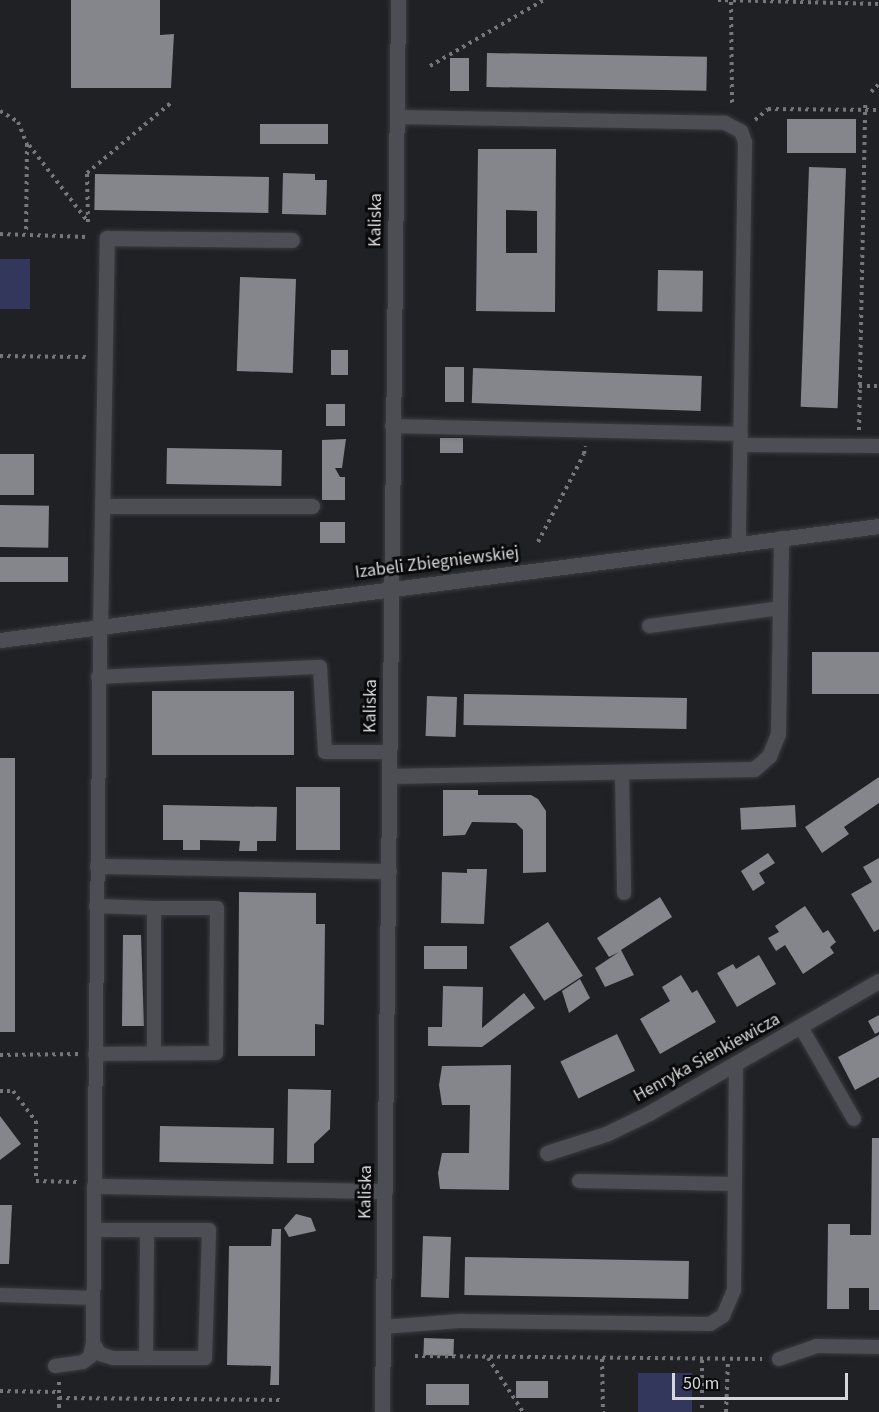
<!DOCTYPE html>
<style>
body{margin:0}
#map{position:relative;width:879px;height:1412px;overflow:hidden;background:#202125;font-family:"Source Sans 3",sans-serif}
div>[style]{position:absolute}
.green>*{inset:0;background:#32375b;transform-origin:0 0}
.building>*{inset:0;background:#84868c;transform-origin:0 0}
.path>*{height:4px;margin-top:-2px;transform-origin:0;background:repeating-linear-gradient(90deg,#76777b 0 3px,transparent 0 7.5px)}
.roads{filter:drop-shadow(0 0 2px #3a3b3f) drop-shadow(0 0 2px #3a3b3f)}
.service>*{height:14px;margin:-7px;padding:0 7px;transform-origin:7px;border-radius:7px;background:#4d4e54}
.minor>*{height:15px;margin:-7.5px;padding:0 7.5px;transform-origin:7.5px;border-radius:7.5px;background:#4d4e54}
.tertiary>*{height:15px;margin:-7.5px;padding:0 7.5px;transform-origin:7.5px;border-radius:7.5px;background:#4d4e54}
span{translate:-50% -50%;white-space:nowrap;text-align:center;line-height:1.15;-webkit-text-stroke:6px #0a0a0c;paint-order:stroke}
.street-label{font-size:18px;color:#d6d7da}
.scale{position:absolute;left:672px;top:1373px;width:176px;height:27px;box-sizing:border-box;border:3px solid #d6d7da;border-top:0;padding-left:8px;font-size:18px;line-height:21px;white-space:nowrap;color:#d6d7da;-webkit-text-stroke:4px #0a0a0c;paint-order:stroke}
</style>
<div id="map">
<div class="green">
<div style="left:0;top:259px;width:30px;height:50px"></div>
<div style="left:638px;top:1373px;width:54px;height:39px"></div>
</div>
<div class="building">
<div style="clip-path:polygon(71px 0,160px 0,160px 35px,174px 34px,171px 88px,71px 88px)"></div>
<div style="left:487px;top:53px;width:220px;height:34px;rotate:1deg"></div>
<div style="left:450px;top:58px;width:19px;height:33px"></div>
<div style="left:787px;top:119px;width:69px;height:34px"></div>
<div style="left:260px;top:124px;width:68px;height:20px"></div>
<div style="clip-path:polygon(evenodd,478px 149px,556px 149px,555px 312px,476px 311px,478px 149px,506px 210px,537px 211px,537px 253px,506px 253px,506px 210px)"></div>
<div style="left:809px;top:167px;width:37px;height:240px;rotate:2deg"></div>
<div style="clip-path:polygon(283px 173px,315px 174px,315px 180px,327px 180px,326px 215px,282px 214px)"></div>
<div style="left:95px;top:174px;width:174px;height:36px;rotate:1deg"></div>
<div style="left:658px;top:270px;width:45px;height:41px;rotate:1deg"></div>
<div style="left:296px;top:279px;width:94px;height:56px;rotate:92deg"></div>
<div style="left:331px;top:350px;width:17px;height:25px"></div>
<div style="left:445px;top:367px;width:19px;height:35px"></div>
<div style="left:473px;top:368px;width:229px;height:35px;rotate:2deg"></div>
<div style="left:345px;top:404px;width:22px;height:19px;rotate:90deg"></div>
<div style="left:440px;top:438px;width:23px;height:15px"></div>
<div style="clip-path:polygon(346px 439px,342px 468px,335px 468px,340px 477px,345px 477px,345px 500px,322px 500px,322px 440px)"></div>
<div style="left:167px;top:448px;width:115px;height:36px;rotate:1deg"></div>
<div style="left:0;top:454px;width:34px;height:41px"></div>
<div style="left:0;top:505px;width:49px;height:42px;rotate:1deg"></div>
<div style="left:320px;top:522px;width:25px;height:21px"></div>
<div style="left:0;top:557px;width:68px;height:25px"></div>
<div style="left:812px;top:652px;width:67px;height:42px"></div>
<div style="left:152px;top:691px;width:142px;height:64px"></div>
<div style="left:464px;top:694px;width:223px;height:31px;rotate:1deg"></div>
<div style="left:427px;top:696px;width:30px;height:40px;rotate:2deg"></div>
<div style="left:0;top:758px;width:15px;height:274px"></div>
<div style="clip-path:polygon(879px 777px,879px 803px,844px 827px,849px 834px,822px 853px,805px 827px)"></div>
<div style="left:296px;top:787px;width:44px;height:63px"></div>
<div style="clip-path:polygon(443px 790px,478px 790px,478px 795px,531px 795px,538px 799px,546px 811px,546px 872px,523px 873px,523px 830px,516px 823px,472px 822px,465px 835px,443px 836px)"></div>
<div style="clip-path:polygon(163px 805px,277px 807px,276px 841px,257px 841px,257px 851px,239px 851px,240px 841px,200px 840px,200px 850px,183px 850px,183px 840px,163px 840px)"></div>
<div style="left:795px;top:805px;width:22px;height:55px;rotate:87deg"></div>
<div style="clip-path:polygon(768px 853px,775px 863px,759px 873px,765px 883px,753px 891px,741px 871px)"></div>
<div style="clip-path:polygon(879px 858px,879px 929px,874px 932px,851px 894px,872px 882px,863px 867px)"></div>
<div style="clip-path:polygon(467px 869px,487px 869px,484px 924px,441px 923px,442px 872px,467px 873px)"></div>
<div style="clip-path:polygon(239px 892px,316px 893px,316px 924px,325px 924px,324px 1025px,315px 1024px,315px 1056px,238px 1056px)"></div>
<div style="clip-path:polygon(660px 897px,672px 917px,621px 950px,634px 975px,605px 987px,595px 968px,619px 952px,609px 957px,597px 938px)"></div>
<div style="clip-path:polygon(805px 906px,823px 933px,828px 930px,836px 942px,830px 947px,834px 953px,803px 974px,785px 945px,776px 951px,768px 938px,779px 932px,775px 926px)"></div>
<div style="left:548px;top:922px;width:64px;height:46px;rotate:57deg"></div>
<div style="clip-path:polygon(123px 935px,141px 935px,144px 1026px,122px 1026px)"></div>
<div style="left:467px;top:946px;width:23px;height:43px;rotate:90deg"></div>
<div style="clip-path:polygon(759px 955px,776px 984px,737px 1007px,717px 973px,733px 964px,736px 969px)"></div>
<div style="clip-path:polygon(681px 975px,692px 993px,697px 990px,716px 1022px,660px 1054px,640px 1019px,670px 1001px,662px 987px)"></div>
<div style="clip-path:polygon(580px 979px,590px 998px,569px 1013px,562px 991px)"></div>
<div style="clip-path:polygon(443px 986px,483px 987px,482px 1028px,524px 993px,535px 1008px,482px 1047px,428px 1046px,428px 1027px,442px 1027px)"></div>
<div style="clip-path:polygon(879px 1015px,879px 1032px,875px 1034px,868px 1021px)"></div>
<div style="left:617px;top:1034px;width:41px;height:63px;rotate:64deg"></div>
<div style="clip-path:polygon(879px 1035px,879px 1077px,855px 1090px,838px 1057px)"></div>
<div style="clip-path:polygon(511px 1065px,509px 1190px,440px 1189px,438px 1173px,442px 1153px,469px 1153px,470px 1105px,442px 1105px,439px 1085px,442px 1066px)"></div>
<div style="clip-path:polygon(288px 1089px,331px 1090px,330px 1129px,314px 1144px,314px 1163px,287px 1163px)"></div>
<div style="clip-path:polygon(0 1116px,21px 1144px,0 1160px)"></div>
<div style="left:160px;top:1126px;width:114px;height:36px;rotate:1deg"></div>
<div style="clip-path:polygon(872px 1138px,879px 1138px,879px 1310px,869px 1310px,869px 1288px,849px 1288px,849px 1309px,827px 1309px,828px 1224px,850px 1224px,850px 1235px,871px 1235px)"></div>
<div style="clip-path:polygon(0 1205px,12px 1205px,9px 1264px,0 1264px)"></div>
<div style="clip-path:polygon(296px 1214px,311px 1218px,316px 1231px,289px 1237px,284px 1228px)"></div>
<div style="clip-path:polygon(272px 1229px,281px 1229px,279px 1385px,270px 1385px,271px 1366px,227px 1365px,229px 1246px,271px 1246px)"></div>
<div style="left:423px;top:1236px;width:28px;height:61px;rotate:2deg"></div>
<div style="left:465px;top:1257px;width:224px;height:38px;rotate:1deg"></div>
<div style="left:424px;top:1338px;width:30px;height:17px;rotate:2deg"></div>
<div style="left:516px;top:1381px;width:32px;height:17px"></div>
<div style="left:426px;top:1384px;width:43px;height:21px"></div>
</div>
<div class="path">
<div style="left:718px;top:0;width:161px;rotate:1.4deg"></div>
<div style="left:731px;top:2px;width:104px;rotate:89.4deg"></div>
<div style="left:430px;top:66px;width:132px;rotate:-30.1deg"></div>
<div style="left:871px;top:92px;width:11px;rotate:-45deg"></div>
<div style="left:0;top:111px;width:21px;rotate:31deg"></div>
<div style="left:18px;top:122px;width:24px;rotate:68deg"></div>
<div style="left:27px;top:144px;width:90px;rotate:90.6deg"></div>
<div style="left:755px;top:120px;width:17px;rotate:-40deg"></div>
<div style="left:768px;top:109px;width:111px;rotate:0.5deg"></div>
<div style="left:29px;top:145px;width:97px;rotate:52.5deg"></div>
<div style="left:88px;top:222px;width:49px;rotate:-91.2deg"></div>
<div style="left:87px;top:173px;width:112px;rotate:-39.9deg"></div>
<div style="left:0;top:234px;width:88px;rotate:2deg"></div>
<div style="left:0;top:356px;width:87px;rotate:0.7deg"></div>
<div style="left:859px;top:386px;width:20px"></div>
<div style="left:859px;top:430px;width:327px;rotate:-88.9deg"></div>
<div style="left:538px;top:542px;width:99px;rotate:-62.4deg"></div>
<div style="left:584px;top:454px;width:8px;rotate:-83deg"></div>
<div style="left:0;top:1055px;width:80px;rotate:-0.7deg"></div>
<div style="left:0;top:1091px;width:13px"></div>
<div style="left:13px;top:1091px;width:38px;rotate:53deg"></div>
<div style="left:36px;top:1121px;width:60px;rotate:90deg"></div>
<div style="left:36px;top:1181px;width:41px;rotate:1.4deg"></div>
<div style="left:415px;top:1356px;width:347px;rotate:0.5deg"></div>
<div style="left:488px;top:1358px;width:64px;rotate:57.1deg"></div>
<div style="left:602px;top:1359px;width:53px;rotate:88.9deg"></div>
<div style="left:702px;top:1360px;width:52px;rotate:90deg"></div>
<div style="left:59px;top:1382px;width:30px;rotate:90deg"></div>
<div style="left:0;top:1391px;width:59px;rotate:1deg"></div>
<div style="left:59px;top:1398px;width:223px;rotate:0.5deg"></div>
<div style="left:726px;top:1412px;width:51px;rotate:-87.8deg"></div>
</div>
<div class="roads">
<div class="service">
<div style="left:397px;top:117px;width:328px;rotate:1deg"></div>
<div style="left:725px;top:123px;width:18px;rotate:27deg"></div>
<div style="left:741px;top:131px;width:12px;rotate:70deg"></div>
<div style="left:745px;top:142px;width:402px;rotate:90.9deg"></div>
<div style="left:392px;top:426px;width:349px;rotate:1.3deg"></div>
<div style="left:741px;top:445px;width:138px;rotate:0.4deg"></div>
<div style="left:649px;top:626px;width:132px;rotate:-7.8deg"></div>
<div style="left:98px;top:677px;width:222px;rotate:-2.6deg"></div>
<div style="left:320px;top:667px;width:85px;rotate:86.6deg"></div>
<div style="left:325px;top:752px;width:65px"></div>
<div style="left:622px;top:773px;width:120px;rotate:89deg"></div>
<div style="left:96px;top:906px;width:58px;rotate:2deg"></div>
<div style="left:801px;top:1027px;width:106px;rotate:60.1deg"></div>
<div style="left:95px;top:1054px;width:121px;rotate:-0.5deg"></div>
<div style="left:216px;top:1053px;width:145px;rotate:-89.6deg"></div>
<div style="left:217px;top:908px;width:63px;rotate:180deg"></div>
<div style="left:154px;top:908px;width:145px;rotate:90deg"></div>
<div style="left:579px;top:1181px;width:155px;rotate:1.1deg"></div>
<div style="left:0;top:1295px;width:93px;rotate:1.8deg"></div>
<div style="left:383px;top:1327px;width:77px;rotate:-4.5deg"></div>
<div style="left:460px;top:1321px;width:250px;rotate:0.7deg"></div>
<div style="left:710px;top:1324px;width:15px;rotate:-32deg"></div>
<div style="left:723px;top:1316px;width:28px;rotate:-67deg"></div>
<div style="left:734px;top:1290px;width:224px;rotate:-89.5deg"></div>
<div style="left:93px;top:1343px;width:13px;rotate:58deg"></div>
<div style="left:100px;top:1354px;width:14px;rotate:17deg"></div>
<div style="left:113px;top:1358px;width:92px"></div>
<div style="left:205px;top:1358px;width:128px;rotate:-88.2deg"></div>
<div style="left:209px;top:1230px;width:115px;rotate:180deg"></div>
<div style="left:146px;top:1357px;width:127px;rotate:-89.5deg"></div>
<div style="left:779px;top:1359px;width:39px;rotate:-19deg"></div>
<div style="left:816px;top:1346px;width:63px;rotate:0.9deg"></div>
<div style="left:55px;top:1366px;width:28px;rotate:-8deg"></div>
<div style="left:83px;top:1362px;width:9px;rotate:-36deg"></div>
<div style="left:90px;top:1357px;width:14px;rotate:-78deg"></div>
<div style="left:93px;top:1343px;width:714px;rotate:-89.44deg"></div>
</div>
<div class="minor">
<div style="left:105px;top:506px;width:207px"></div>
<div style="left:100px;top:629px;width:391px;rotate:-89deg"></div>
<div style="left:107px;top:238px;width:185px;rotate:0.6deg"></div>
<div style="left:389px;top:776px;width:365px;rotate:-1.1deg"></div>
<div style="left:754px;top:769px;width:20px;rotate:-41deg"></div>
<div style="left:769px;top:756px;width:24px;rotate:-68deg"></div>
<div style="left:778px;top:734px;width:196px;rotate:-89.1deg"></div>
<div style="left:97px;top:866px;width:292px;rotate:1deg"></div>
<div style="left:547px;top:1153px;width:62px;rotate:-17.9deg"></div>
<div style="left:606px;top:1134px;width:48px;rotate:-26deg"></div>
<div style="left:649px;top:1113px;width:265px;rotate:-29.9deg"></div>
<div style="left:94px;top:1186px;width:291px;rotate:1deg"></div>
</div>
<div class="tertiary">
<div style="left:0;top:640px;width:886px;rotate:-7.39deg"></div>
<div style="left:382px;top:1412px;width:1412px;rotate:-89.35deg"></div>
</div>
</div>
<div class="street-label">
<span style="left:376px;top:220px;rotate:-89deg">Kaliska</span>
<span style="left:437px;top:563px;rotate:-7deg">Izabeli Zbiegniewskiej</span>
<span style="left:371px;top:706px;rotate:-89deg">Kaliska</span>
<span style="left:707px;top:1058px;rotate:-29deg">Henryka Sienkiewicza</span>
<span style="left:366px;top:1192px;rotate:-89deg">Kaliska</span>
</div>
<div class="scale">50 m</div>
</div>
